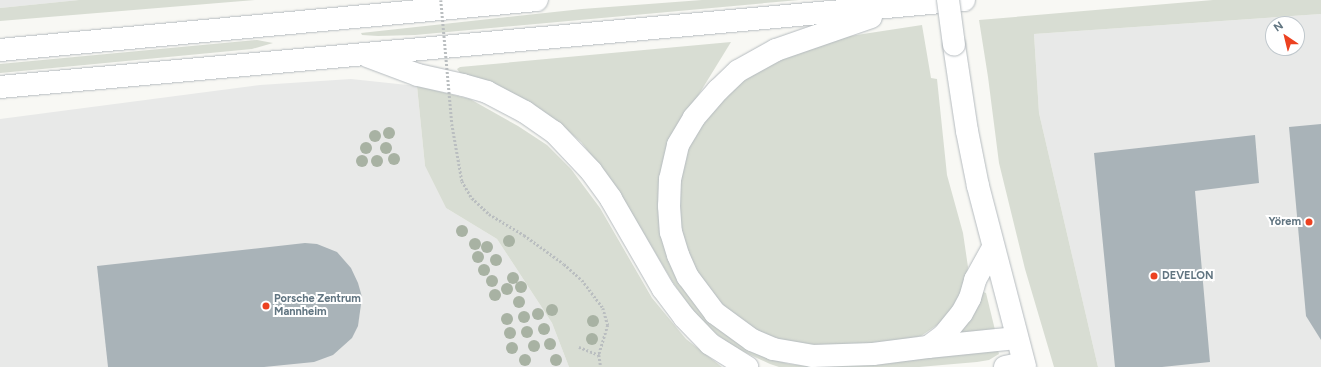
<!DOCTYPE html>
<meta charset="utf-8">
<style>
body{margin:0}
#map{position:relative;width:1321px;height:367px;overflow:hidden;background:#f8f8f4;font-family:Figtree,sans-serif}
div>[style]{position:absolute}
.built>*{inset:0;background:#e8e9e8}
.green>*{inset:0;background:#d8ddd3}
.building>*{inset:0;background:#a9b3b8}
.path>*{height:2.5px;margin-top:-1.25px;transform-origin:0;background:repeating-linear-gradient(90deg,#babec0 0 2px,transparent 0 4px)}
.roads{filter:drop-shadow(0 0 1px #b5bbbf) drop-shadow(0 0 1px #b5bbbf)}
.secondary>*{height:22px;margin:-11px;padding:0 11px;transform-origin:11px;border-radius:11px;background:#fff}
.motorway>*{height:22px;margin:-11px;padding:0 11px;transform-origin:11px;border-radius:11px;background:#fff}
.path-bridge>*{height:2.5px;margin-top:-1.25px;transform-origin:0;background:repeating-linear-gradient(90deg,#babec0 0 2px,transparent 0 4px)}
.bridges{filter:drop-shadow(0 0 1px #b5bbbf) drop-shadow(0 0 1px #b5bbbf)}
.secondary-bridge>*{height:22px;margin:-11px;padding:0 11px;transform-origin:11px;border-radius:11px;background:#fff}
.trees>*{width:12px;height:12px;margin:-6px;border-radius:50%;background:#a8b2a3}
.dots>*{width:11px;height:11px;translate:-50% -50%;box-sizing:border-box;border:2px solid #fff;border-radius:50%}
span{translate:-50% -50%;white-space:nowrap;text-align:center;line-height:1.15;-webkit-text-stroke:4px #fff;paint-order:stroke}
.poi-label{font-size:11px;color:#617581;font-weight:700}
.right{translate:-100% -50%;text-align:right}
.left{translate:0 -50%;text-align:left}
.north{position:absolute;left:1265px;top:16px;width:40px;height:40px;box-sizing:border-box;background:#fff;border:1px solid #c0c8cd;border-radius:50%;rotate:325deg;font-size:11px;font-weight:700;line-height:16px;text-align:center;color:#617581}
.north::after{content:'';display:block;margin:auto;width:14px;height:18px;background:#ec4120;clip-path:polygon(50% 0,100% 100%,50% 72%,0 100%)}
</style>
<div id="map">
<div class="built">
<div style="clip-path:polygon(0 0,79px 0,0 8px)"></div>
<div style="clip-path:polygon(evenodd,1321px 14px,1321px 367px,1098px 367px,1039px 113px,1034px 34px,1321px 14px,1273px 24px,1297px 24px,1297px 48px,1273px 48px,1273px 24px)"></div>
<div style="clip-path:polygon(351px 79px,417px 86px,425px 166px,446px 208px,497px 239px,552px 323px,569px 367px,0 367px,0 119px,260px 85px)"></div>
</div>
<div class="green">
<div style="clip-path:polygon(79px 0,255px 0,0 21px,0 8px)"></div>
<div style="clip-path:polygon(702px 0,799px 0,415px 35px,378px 36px,362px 35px,361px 33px,582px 9px)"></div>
<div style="clip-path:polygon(1213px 0,1321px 0,1321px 14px,1034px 34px,1039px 113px,1098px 367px,1054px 367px,1025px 269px,999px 163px,988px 77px,979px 20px)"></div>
<div style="clip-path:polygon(922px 25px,931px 78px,937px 79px,947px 175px,963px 233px,968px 267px,964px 292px,946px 319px,921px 336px,907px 339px,828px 348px,790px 343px,763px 334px,728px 312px,695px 271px,679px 223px,679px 182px,691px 140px,701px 124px,739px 82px,787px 53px,850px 36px)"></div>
<div style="clip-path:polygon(257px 40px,273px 43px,252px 49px,0 73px,0 64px)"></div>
<div style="clip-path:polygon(731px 42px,696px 99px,661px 185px,715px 326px,739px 344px,775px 360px,789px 364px,816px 367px,779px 367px,770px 364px,733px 347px,706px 326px,695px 314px,672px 281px,618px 190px,581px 142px,556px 121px,483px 80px,460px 73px,457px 69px,460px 67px)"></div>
<div style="clip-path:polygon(417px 86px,470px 99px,518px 126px,547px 145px,571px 169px,600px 208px,652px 298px,686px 339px,722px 367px,569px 367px,552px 323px,497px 239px,446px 208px,425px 166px)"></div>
<div style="clip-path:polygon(983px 292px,986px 293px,995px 330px,957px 335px)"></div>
<div style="clip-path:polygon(998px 350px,999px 354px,989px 360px,977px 362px,919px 367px,823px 367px)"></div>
</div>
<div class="building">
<div style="clip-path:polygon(1321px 124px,1321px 340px,1306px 316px,1289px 127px)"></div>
<div style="clip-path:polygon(1255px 135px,1259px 183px,1195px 191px,1210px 362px,1162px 367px,1115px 367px,1094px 153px)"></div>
<div style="clip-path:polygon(305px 243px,317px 244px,337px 252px,351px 268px,358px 283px,362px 297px,358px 326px,352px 338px,333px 355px,314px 362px,264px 367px,108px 367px,97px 266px)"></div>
</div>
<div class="path">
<div style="left:452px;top:124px;width:58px;rotate:80deg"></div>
<div style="left:462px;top:181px;width:20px;rotate:60deg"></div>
<div style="left:472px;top:198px;width:23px;rotate:43deg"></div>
<div style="left:489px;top:214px;width:41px;rotate:31deg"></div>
<div style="left:524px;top:235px;width:49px;rotate:35.9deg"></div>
<div style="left:564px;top:264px;width:24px;rotate:42deg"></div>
<div style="left:582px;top:280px;width:35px;rotate:53deg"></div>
<div style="left:603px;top:308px;width:18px;rotate:74deg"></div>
<div style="left:608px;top:325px;width:31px;rotate:107deg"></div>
<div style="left:599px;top:355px;width:12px;rotate:81deg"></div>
<div style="left:579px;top:347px;width:22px;rotate:22deg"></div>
</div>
<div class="roads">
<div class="secondary">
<div style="left:954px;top:45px;width:87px;rotate:81.4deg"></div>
<div style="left:967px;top:131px;width:56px;rotate:78.7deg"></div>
<div style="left:978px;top:186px;width:187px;rotate:75.4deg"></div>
</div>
<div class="motorway">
<div style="left:871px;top:17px;width:101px;rotate:160.8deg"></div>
<div style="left:776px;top:50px;width:43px;rotate:151.1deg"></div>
<div style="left:738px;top:71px;width:28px;rotate:136deg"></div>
<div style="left:718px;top:90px;width:37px;rotate:131deg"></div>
<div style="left:694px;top:118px;width:31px;rotate:121deg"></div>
<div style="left:678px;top:145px;width:35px;rotate:103deg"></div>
<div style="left:670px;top:179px;width:27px;rotate:92deg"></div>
<div style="left:669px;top:206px;width:26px;rotate:86deg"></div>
<div style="left:671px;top:232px;width:24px;rotate:73deg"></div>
<div style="left:678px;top:255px;width:24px;rotate:66deg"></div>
<div style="left:688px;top:277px;width:45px;rotate:53.1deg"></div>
<div style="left:715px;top:313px;width:46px;rotate:36.1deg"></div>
<div style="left:752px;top:340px;width:23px;rotate:23deg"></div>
<div style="left:773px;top:349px;width:40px;rotate:10deg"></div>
<div style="left:812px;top:356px;width:61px;rotate:-1.9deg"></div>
<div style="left:873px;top:354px;width:55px;rotate:-7.3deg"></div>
<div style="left:928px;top:347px;width:20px;rotate:-37deg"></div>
<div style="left:944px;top:335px;width:28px;rotate:-51deg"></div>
<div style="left:962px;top:313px;width:17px;rotate:-62deg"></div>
<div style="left:970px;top:298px;width:19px;rotate:-74deg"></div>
<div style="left:975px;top:280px;width:38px;rotate:-61deg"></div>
<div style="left:0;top:50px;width:539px;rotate:-5.32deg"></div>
<div style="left:367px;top:56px;width:54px;rotate:20.4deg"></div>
<div style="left:418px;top:75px;width:46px;rotate:12.5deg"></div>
<div style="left:463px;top:85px;width:25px;rotate:16deg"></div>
<div style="left:487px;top:92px;width:43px;rotate:27.8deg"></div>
<div style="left:525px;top:112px;width:35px;rotate:35deg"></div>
<div style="left:554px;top:132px;width:54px;rotate:46.5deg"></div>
<div style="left:591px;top:171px;width:34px;rotate:54deg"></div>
<div style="left:611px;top:199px;width:104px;rotate:60deg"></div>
<div style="left:663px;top:289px;width:35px;rotate:53deg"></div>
<div style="left:684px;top:317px;width:37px;rotate:46deg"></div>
<div style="left:710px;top:344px;width:44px;rotate:31.9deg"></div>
<div style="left:0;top:87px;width:968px;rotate:-5.16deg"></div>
<div style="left:928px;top:347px;width:89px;rotate:-5.8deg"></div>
<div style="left:1005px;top:367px;width:19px;rotate:-12deg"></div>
</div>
</div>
<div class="path-bridge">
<div style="left:441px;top:0;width:124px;rotate:84.9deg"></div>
</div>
<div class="bridges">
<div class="secondary-bridge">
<div style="left:948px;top:0;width:45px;rotate:82.4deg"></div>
</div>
</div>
<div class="trees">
<div style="left:389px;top:133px"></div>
<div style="left:375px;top:136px"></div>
<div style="left:366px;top:148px"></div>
<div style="left:386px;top:148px"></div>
<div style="left:394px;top:159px"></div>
<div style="left:362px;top:161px"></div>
<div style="left:377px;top:161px"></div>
<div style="left:462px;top:231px"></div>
<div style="left:509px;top:241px"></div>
<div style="left:475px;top:244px"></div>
<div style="left:487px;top:247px"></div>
<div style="left:478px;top:257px"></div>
<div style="left:496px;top:260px"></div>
<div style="left:484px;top:270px"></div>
<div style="left:513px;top:278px"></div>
<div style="left:492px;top:281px"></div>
<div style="left:521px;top:287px"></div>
<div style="left:507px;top:289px"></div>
<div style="left:495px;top:295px"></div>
<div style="left:519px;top:302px"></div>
<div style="left:552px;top:310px"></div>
<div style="left:538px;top:314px"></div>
<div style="left:524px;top:317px"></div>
<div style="left:507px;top:319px"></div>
<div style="left:593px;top:321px"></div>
<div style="left:544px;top:329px"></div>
<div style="left:527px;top:332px"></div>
<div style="left:510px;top:333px"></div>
<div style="left:592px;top:339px"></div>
<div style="left:550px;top:344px"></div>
<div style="left:534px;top:346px"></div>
<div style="left:512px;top:348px"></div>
<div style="left:525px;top:360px"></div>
<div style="left:556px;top:360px"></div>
</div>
<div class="dots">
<div style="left:1309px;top:222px;background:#ec4120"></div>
<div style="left:1154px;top:276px;background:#ec4120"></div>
<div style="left:266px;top:306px;background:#ec4120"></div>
</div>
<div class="poi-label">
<span class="right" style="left:1301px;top:222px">Yörem</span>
<span class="left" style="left:1162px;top:276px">DEVELON</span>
<span class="left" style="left:274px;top:306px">Porsche Zentrum<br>Mannheim</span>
</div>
<div class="north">N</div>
</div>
